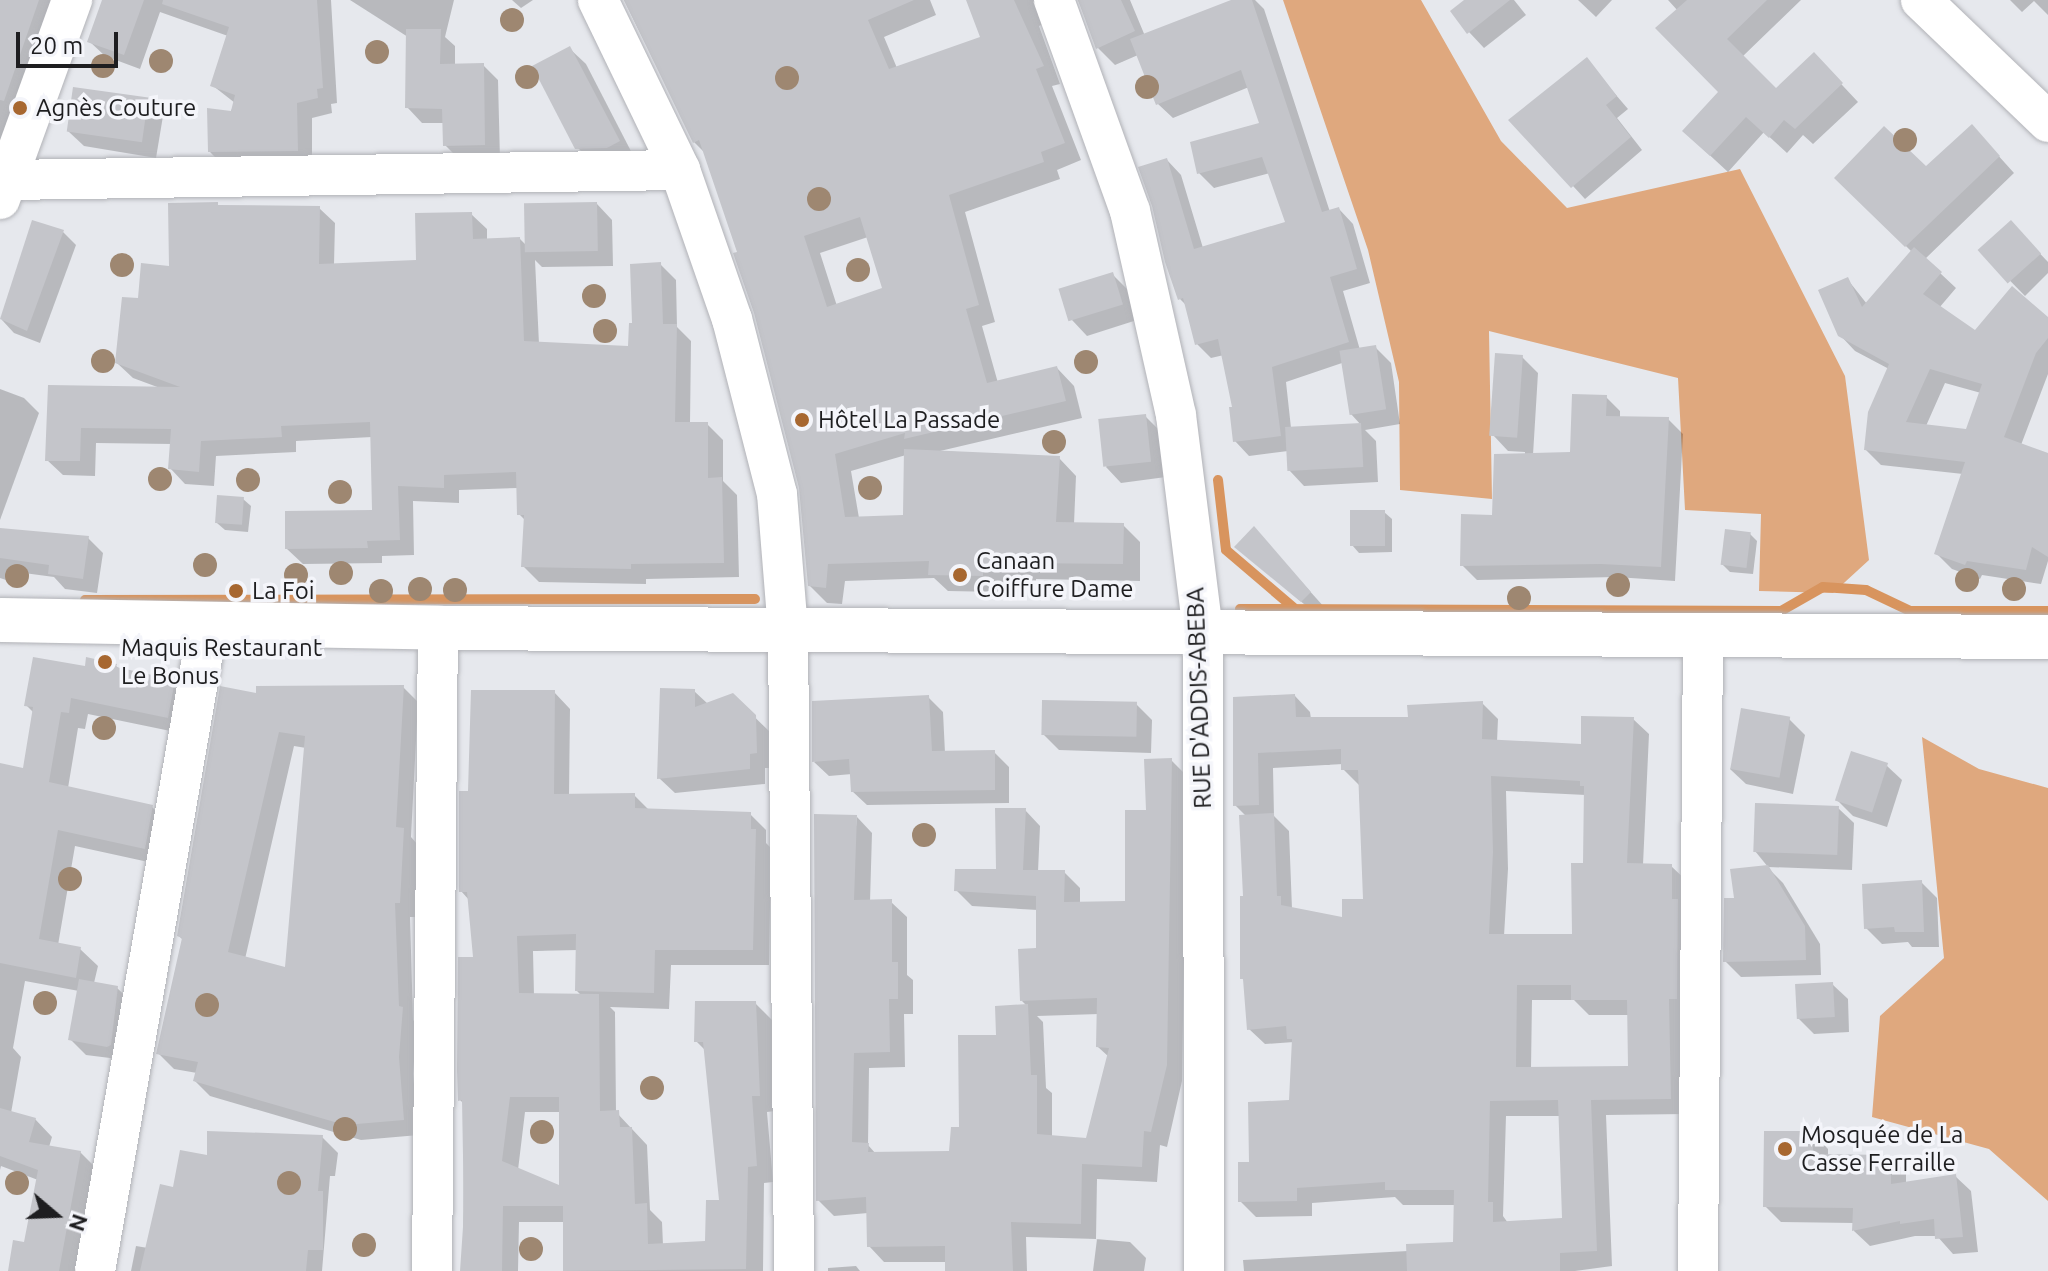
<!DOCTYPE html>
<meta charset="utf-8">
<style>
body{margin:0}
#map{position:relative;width:2048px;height:1271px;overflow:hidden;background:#e6e8ed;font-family:Ubuntu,sans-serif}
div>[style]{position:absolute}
.green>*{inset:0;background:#dfa87e}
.shadow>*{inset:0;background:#0003}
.stream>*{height:10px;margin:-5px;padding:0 5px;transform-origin:5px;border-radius:5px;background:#d8945e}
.building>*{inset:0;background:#c4c5ca;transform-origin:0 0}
.roads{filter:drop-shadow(0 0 2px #b1b2b7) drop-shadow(0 0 2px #b1b2b7)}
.minor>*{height:40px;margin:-20px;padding:0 20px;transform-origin:20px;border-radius:20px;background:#fff}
.tertiary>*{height:44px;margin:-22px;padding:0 22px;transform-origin:22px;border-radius:22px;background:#fff}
.trees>*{width:24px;height:24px;margin:-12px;border-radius:50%;background:#9e8771}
.dots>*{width:22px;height:22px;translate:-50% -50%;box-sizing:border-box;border:4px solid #f4f5fa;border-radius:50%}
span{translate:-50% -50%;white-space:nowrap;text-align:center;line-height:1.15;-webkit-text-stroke:7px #f4f5fa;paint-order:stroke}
.poi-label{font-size:24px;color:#1e1e20}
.left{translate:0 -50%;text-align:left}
.street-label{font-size:24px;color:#1e1e20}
.north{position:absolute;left:16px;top:1175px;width:80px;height:80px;-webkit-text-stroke:6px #f4f5fa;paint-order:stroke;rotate:109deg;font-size:22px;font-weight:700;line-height:32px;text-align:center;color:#1e1e20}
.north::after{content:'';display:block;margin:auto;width:28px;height:36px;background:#1e1e20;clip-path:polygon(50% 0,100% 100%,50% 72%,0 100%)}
.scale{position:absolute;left:16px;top:32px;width:102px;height:36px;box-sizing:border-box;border:4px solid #1e1e20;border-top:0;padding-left:10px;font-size:24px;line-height:28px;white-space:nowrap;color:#1e1e20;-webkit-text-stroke:6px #f4f5fa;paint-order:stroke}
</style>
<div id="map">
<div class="green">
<div style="clip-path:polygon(1283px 0,1421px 0,1501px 141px,1567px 208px,1740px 169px,1845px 376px,1869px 560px,1833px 593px,1759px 591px,1761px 514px,1685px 510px,1678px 378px,1489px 331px,1492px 499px,1400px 490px,1399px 382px,1368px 250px)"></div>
<div style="clip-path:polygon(1922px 737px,1979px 769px,2048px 788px,2048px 1201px,1989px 1149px,1872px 1117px,1880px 1016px,1944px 958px)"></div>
</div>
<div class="shadow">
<div style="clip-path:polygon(0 0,70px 0,0 182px)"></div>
<div style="clip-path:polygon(105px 0,331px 0,337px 103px,331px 104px,332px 113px,312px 118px,312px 166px,225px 167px,210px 152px,235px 103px,212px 85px,228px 36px,160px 12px,140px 69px,105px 56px,89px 41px)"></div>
<div style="clip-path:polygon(350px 0,454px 0,445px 37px,455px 46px,455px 66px,483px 65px,498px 80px,500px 160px,460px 160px,445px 145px,445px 123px,422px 123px,407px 107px,408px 37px)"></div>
<div style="clip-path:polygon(512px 0,533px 0,521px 8px)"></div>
<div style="clip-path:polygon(evenodd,624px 0,930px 0,936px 15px,884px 37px,897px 68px,983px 38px,968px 0,1058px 0,1049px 21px,1039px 26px,1060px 84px,1052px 86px,1081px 160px,1057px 170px,1060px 179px,965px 212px,995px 322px,982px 326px,998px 383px,1057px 368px,1074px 386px,1082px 418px,940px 451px,1059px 458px,1076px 476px,1074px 524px,1123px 525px,1140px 542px,1140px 581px,1036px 579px,1036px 585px,1000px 584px,1000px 592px,948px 591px,934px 578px,845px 581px,842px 604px,827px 603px,809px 585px,801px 488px,739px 253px,706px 154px,694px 142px,624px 0,868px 237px,885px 289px,837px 306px,820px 253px,868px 237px,624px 0,906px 455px,905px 517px,859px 518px,851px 471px,906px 455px)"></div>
<div style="clip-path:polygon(evenodd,1078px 0,1130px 0,1145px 36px,1236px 0,1255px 0,1264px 9px,1330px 212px,1339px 209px,1353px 224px,1370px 283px,1343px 291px,1360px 350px,1375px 347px,1391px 363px,1400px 424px,1365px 430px,1376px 441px,1378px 482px,1304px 486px,1289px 470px,1288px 451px,1249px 456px,1235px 441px,1235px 408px,1224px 355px,1211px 358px,1197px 344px,1187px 306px,1180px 299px,1167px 160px,1181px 175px,1203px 248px,1287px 223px,1270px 173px,1214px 188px,1199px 173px,1262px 124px,1249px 87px,1173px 118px,1158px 104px,1138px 55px,1115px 65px,1098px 48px,1078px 0,1342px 363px,1351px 414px,1361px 425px,1291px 428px,1286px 382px,1342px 363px)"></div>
<div style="clip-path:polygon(1467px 0,1514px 0,1526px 15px,1484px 48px,1469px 32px)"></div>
<div style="clip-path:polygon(1578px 0,1612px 0,1596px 17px)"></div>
<div style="clip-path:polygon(1668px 0,1801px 0,1742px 57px,1776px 91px,1814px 55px,1858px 102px,1813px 144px,1803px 135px,1787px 153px,1764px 132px,1728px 172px,1702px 148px,1720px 92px,1678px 11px)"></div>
<div style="clip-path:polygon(2010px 0,2048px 0,2048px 15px,2034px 1px,2022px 12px)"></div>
<div style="clip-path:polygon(570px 49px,586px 64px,634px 157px,593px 163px,577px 147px)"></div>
<div style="clip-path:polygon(1586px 60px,1628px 109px,1617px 118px,1642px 150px,1585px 199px,1573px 186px)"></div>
<div style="clip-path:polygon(147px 100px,163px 116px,156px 158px,84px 146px,68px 131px)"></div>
<div style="clip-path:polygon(evenodd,1987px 143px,2014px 173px,1925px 259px,1956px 288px,1939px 308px,1976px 333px,2048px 319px,2048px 374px,2021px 445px,2048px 455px,2048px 561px,2041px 584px,1982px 575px,1980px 579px,1952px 569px,1937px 554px,1963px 474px,1881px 465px,1866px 450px,1889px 369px,1855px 351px,1840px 335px,1848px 280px,1867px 304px,1912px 252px,1837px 178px,1926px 169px,1987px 143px,1945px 383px,1981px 393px,1967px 431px,1926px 426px,1945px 383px)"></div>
<div style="clip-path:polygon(597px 204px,612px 220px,613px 266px,542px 267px,535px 260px,539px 344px,630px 348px,634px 325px,660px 264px,676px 280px,677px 327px,691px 341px,690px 424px,707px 424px,723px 440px,723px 481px,737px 495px,739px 577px,646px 579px,646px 584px,539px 582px,523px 566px,526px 521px,519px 514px,518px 488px,459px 490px,459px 503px,413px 501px,414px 555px,382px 556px,382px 563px,303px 564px,287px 549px,374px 512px,372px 437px,296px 441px,296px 452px,216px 456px,214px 486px,185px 484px,170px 468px,172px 444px,96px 443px,95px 476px,63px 475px,47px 460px,49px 387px,160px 388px,133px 378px,117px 363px,140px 300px,171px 268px,319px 208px,335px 223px,334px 265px,418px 262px,471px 214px,487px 229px,487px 240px,520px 239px,526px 245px)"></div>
<div style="clip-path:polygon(34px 223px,63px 232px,76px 245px,40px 343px,14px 333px,2px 320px)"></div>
<div style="clip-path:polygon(2011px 223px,2048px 262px,2048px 273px,2025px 296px,1981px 251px)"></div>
<div style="clip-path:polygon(1112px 274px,1128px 290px,1137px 320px,1087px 336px,1072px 320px)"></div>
<div style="clip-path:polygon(1522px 357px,1538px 373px,1533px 455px,1572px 454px,1606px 397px,1620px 411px,1620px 418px,1668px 419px,1683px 434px,1675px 581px,1616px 577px,1477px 580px,1462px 565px,1493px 517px,1525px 455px,1525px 452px,1508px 451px,1493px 435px)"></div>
<div style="clip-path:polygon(0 389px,24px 398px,39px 413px,0 520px)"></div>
<div style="clip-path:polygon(1145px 416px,1161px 432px,1166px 477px,1121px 483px,1106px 467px)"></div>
<div style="clip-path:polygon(243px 499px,251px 506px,248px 532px,225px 530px,217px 523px)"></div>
<div style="clip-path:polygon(1384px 512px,1392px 519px,1392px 552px,1359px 553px,1352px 545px)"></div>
<div style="clip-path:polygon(0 529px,88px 538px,103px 553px,97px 593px,65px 589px,54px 577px,9px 571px,6px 580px,0 578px)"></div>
<div style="clip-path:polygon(1254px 529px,1325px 608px,1318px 616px,1237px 547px)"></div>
<div style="clip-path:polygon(1750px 534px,1757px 541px,1753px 574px,1730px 572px,1723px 565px)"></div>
<div style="clip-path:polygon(116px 666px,121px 670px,174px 682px,191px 699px,185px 734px,88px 714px,85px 729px,78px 728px,68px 788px,152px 807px,169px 824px,162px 865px,75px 846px,58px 945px,80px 949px,98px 966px,94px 983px,117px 988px,133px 1003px,126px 1060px,86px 1055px,70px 1039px,79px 991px,25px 981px,13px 1048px,21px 1057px,11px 1113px,35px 1119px,52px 1137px,49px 1147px,80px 1152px,98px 1170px,81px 1271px,10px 1271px,26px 1244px,38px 1180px,1px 1166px,0 1170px,0 765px,24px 771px,34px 713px,26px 705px,86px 668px)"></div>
<div style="clip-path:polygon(evenodd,403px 687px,418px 702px,411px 837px,418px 845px,415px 917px,410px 917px,413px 1020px,417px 1024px,413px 1074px,419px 1135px,361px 1140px,210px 1096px,195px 1081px,197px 1073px,174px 1069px,158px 1053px,184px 941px,179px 936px,258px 695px,403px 687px,294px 746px,306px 748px,286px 969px,245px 959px,294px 746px)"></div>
<div style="clip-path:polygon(694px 691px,708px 704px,732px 695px,771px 733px,772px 768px,765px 768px,765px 784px,675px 793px,659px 778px)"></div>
<div style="clip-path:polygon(evenodd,554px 692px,570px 709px,569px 796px,634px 795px,649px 810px,750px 814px,766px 830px,766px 843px,771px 848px,769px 965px,671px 965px,669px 1009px,610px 1007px,615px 1012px,616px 1112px,647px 1145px,650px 1210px,662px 1222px,663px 1245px,707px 1243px,721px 1202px,706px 1051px,696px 1041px,755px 1003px,772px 1020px,775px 1111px,767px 1112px,773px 1182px,764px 1183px,763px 1271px,565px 1271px,565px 1222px,519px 1222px,518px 1271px,463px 1271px,464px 1104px,460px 1100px,475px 959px,470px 901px,461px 891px,470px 793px,554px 692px,578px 950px,577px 991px,582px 996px,534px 995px,533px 951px,578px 950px,554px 692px,525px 1112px,561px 1112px,561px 1188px,518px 1170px,525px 1112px)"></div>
<div style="clip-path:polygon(evenodd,1295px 696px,1310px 712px,1311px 719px,1410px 719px,1482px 703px,1498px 719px,1497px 742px,1583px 747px,1633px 719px,1649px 734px,1643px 865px,1671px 866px,1687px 881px,1686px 1114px,1606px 1115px,1612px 1266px,1575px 1271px,1244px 1271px,1243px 1260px,1408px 1251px,1455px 1244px,1456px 1205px,1403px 1205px,1395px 1197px,1312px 1203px,1312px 1216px,1256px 1217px,1240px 1201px,1251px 1164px,1291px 1102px,1294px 1042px,1265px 1044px,1249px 1029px,1245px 982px,1242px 978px,1246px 816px,1235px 805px,1235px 699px,1295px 696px,1343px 764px,1343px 769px,1359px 785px,1365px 901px,1344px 919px,1292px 909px,1289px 831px,1274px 816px,1273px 768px,1343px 764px,1295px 696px,1506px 791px,1586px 795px,1585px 865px,1574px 936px,1504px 936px,1508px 869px,1506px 791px,1295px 696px,1532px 1000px,1574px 1000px,1589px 1015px,1629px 1015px,1630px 1068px,1531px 1069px,1532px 1000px,1295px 696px,1506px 1116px,1560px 1116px,1564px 1220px,1508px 1223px,1503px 1216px,1506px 1116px)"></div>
<div style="clip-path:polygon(928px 697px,943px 712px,945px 753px,994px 752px,1009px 767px,1009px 803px,867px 805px,852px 791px,852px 774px,829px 776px,814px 762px)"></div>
<div style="clip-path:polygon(1136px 704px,1152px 720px,1151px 753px,1059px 750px,1043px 734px)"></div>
<div style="clip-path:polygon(1789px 719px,1805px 735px,1793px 794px,1746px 784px,1730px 769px)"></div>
<div style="clip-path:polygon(evenodd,1171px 760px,1187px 776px,1182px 1081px,1167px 1147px,1160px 1145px,1157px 1182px,1097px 1179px,1096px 1239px,1130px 1242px,1146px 1258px,1144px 1271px,1093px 1271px,1097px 1239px,1026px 1237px,1027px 1271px,948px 1271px,948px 1262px,884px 1262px,869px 1246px,868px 1213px,834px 1216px,818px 1200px,857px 817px,872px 833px,870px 902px,891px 902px,907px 917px,907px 975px,913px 980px,913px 1014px,904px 1014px,905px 1067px,869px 1068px,868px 1145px,876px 1154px,951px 1153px,998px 1037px,1027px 1006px,1022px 1001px,1038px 950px,1038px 910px,972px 906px,956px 890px,998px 871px,1025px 810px,1040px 826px,1038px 872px,1064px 872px,1080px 888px,1080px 904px,1127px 903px,1148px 812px,1171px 760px,1099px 1014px,1098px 1047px,1109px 1057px,1087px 1140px,1052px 1137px,1052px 1093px,1046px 1088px,1043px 1022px,1037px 1016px,1099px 1014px)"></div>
<div style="clip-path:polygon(1886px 765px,1902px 780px,1887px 827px,1853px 816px,1837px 800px)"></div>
<div style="clip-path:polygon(1838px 808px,1854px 823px,1852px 870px,1768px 867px,1755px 851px)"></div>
<div style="clip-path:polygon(1767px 867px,1783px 883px,1820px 944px,1821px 975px,1741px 977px,1725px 961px,1736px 900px)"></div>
<div style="clip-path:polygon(1921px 882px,1937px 898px,1939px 947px,1912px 947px,1908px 942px,1882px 944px,1866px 928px)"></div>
<div style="clip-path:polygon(1832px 984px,1848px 999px,1849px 1032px,1814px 1034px,1798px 1018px)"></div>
<div style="clip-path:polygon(1813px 1133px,1828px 1149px,1828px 1156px,1890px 1157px,1906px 1172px,1906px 1184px,1955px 1176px,1971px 1191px,1978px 1252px,1953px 1254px,1937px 1236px,1915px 1236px,1870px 1246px,1854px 1231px,1854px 1223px,1781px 1222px,1765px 1206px)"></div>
<div style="clip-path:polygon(322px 1137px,338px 1153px,335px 1176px,330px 1176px,322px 1271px,131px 1271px,136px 1246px,148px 1248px,174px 1190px,209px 1157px)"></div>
<div style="clip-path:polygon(856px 1266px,860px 1271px,828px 1271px,828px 1268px)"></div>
</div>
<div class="stream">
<div style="left:1218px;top:480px;width:70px;rotate:83.5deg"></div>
<div style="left:1226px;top:550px;width:89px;rotate:40.5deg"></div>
<div style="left:85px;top:600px;width:670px;rotate:-0.09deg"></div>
<div style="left:1240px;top:609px;width:541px;rotate:0.21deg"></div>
<div style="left:1781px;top:611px;width:48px;rotate:-29.7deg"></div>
<div style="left:1823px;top:587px;width:43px;rotate:4deg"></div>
<div style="left:1866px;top:590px;width:49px;rotate:25.5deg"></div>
<div style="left:1910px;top:611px;width:138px"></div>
</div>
<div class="building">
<div style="clip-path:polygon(0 0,39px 0,4px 101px,0 100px)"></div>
<div style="clip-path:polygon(102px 0,144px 0,124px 55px,87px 42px)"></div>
<div style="clip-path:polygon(163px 0,317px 0,323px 88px,317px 89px,318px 98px,297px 103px,298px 151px,208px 152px,207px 108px,231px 111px,235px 95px,210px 86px,229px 27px,162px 4px)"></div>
<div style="clip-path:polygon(evenodd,624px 0,914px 0,868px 20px,889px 69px,980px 37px,966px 0,1014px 0,1044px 66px,1036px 69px,1065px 143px,1041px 152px,1044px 162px,949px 195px,979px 305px,966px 309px,987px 383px,1057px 366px,1066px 401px,904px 439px,905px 433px,835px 454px,845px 517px,903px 515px,904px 449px,1060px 456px,1056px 522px,1124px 523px,1123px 564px,1019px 563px,1019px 569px,983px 568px,983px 576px,928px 575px,929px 561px,828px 564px,826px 588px,808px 586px,799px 488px,754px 313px,733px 253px,737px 252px,699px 140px,693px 143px,624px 0,860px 217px,882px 288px,827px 307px,804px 236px,860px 217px)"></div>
<div style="clip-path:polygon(1078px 0,1121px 0,1135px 31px,1096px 49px)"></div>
<div style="clip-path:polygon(1231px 0,1252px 0,1322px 212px,1339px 207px,1357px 269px,1330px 277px,1349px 342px,1272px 367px,1281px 436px,1233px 442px,1229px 407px,1232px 407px,1218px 339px,1195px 345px,1183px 298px,1178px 300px,1165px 262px,1152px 206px,1138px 167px,1167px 158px,1194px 249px,1285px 222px,1262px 157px,1197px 174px,1190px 142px,1259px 123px,1241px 70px,1156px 105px,1130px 39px)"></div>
<div style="clip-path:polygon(1464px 0,1510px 0,1467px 34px,1450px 11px)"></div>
<div style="clip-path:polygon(1687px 0,1767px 0,1727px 39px,1776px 88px,1814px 52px,1843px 83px,1795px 129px,1784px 120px,1769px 138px,1746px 117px,1710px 156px,1682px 131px,1718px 92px,1655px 28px)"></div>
<div style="clip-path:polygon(406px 29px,441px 29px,440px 64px,484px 63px,485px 145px,443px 146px,442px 109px,405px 108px)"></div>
<div style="clip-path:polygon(570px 46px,620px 141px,607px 148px,575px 149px,532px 66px)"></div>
<div style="clip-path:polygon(1587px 57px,1617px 96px,1606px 105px,1631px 137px,1571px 188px,1508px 120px)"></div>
<div style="left:73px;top:87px;width:76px;height:45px;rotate:8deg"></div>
<div style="clip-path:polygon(1972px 124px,2000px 156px,1905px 247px,1834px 178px,1884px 126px,1926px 166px)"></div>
<div style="clip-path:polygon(218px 202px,218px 205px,320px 206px,319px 264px,416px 260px,415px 213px,472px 212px,473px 239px,520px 237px,524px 341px,628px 346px,629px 323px,632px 323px,630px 264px,661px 262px,663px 324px,677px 324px,675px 422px,708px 422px,708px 478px,722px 477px,724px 563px,631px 564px,631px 569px,521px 567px,524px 515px,517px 515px,516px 472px,444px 475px,444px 488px,398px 486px,400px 540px,367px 541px,368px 548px,285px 549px,285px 511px,372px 510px,370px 422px,281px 426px,282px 437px,201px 441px,199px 472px,168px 469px,171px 429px,81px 428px,80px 461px,45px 461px,48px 385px,180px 387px,115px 363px,122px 297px,138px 298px,141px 263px,169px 266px,168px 203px)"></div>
<div style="left:597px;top:202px;width:49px;height:73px;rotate:89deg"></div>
<div style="clip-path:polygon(32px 220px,64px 230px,27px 331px,0 319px)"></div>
<div style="left:2011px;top:220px;width:45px;height:45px;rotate:48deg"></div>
<div style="clip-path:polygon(evenodd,1914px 247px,1942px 272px,1923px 294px,1975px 330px,2012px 286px,2048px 317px,2048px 338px,2036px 353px,2004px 437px,2048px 453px,2048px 557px,2032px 547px,2026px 570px,1967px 561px,1965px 565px,1934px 554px,1965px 462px,1864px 450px,1868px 412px,1889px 364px,1838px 336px,1818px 290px,1848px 277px,1862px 307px,1914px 247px,1930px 369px,1982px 384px,1966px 429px,1906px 422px,1930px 369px)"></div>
<div style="left:1113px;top:272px;width:34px;height:57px;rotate:73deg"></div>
<div style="left:1376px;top:345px;width:65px;height:37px;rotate:81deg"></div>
<div style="left:1495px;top:353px;width:28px;height:83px;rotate:4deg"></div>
<div style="clip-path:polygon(1572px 394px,1607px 395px,1606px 416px,1669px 417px,1661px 567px,1601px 564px,1460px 566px,1461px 514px,1492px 515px,1494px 454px,1570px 452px)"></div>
<div style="left:1146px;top:414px;width:48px;height:48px;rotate:84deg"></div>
<div style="left:1361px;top:423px;width:44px;height:76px;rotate:87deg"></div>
<div style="left:217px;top:495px;width:27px;height:28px;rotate:4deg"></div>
<div style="left:1350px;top:510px;width:35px;height:36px"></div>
<div style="clip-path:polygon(1254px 526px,1311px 592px,1301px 602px,1234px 547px)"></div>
<div style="clip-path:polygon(0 528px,89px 536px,83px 579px,48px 574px,49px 565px,0 558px)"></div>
<div style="left:1725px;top:529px;width:26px;height:36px;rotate:7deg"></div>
<div style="clip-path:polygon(33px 657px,85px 666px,86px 657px,117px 664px,116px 667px,175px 680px,168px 718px,71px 698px,69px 713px,61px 712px,49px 782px,153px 805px,145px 849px,58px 830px,39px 939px,81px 947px,76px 978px,0 963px,0 763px,23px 768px,33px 707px,24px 706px)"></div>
<div style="clip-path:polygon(evenodd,404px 685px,396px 827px,404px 828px,400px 903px,395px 903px,399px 1006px,403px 1007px,399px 1057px,404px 1120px,345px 1125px,193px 1081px,198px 1062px,156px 1054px,182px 938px,177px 936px,220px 686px,256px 693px,256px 686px,404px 685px,279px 732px,305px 736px,285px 967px,228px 952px,279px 732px)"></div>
<div style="clip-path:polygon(660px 688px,695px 689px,695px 707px,733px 693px,756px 715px,757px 753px,750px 754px,750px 769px,657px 779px)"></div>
<div style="clip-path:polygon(evenodd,471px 690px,555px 690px,554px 794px,635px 793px,635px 808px,751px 812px,751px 829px,756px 829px,753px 950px,655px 950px,654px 993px,575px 991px,576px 934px,517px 936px,519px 993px,599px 994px,600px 1111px,619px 1110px,620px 1127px,632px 1127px,635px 1204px,647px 1203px,648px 1244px,705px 1241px,706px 1200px,719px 1200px,703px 1042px,694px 1042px,695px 1001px,756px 1001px,760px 1096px,752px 1096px,757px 1166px,748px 1167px,746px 1269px,563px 1271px,563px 1206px,503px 1206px,502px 1271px,460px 1271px,464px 1212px,462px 1100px,458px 1101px,457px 1070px,458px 957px,473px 957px,467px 892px,459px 892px,459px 791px,468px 791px,471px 690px,510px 1097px,559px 1097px,559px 1185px,502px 1161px,510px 1097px)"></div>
<div style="clip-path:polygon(evenodd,1295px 694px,1296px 717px,1408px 717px,1407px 705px,1483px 701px,1482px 739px,1581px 744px,1581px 716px,1634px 717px,1627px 863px,1672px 864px,1672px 899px,1678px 899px,1677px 999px,1669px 999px,1671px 1099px,1591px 1100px,1597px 1251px,1560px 1253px,1560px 1271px,1407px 1271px,1406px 1244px,1453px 1242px,1454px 1190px,1385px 1190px,1385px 1182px,1297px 1188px,1297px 1201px,1238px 1202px,1238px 1162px,1249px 1162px,1248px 1102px,1289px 1100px,1292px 1039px,1287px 1039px,1286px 1026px,1247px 1030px,1243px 979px,1240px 979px,1240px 896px,1243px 896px,1239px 815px,1274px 813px,1277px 896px,1281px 896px,1281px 905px,1342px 917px,1342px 899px,1363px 899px,1358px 770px,1341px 770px,1341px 749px,1258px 753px,1259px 805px,1233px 806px,1233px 697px,1295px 694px,1491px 776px,1580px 781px,1580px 786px,1584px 786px,1583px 863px,1571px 863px,1572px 934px,1489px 934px,1493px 852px,1491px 776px,1295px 694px,1517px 985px,1571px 985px,1571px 1000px,1627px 1000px,1628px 1066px,1516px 1067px,1517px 985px,1295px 694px,1558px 1100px,1562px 1218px,1493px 1222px,1493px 1202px,1488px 1202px,1490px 1101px,1558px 1100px)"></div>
<div style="clip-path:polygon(929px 695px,932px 751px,995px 750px,995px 790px,851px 792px,849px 759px,812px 762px,812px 701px)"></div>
<div style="left:1042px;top:700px;width:95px;height:35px;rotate:1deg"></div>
<div style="left:1741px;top:708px;width:50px;height:62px;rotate:10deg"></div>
<div style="left:1851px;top:751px;width:39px;height:52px;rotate:18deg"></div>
<div style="clip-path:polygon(1172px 758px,1167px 1065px,1151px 1132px,1144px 1131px,1142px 1167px,1082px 1164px,1081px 1224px,1011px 1222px,1013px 1271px,945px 1271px,945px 1246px,867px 1247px,866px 1197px,816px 1201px,814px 814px,857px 815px,854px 900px,892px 899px,892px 962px,898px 962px,898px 999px,889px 999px,890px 1052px,854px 1053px,852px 1142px,869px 1143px,868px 1152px,949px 1151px,951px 1127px,959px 1127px,958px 1035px,996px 1035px,995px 1006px,1028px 1004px,1031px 1075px,1037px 1075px,1037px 1134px,1086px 1138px,1109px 1048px,1096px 1047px,1097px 998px,1020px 1001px,1018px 949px,1036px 948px,1036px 896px,954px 891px,955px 869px,996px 869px,995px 808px,1026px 808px,1023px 870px,1065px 870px,1064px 902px,1125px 901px,1125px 810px,1146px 810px,1144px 759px)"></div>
<div style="left:1755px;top:803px;width:84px;height:49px;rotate:2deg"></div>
<div style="clip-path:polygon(1768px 865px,1805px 926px,1806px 960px,1723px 962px,1724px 898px,1734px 898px,1730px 869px)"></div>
<div style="clip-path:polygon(1922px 880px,1924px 932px,1895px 932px,1894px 927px,1864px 929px,1862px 884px)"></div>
<div style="clip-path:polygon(79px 979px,118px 986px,111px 1045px,107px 1047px,68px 1040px)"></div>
<div style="left:1833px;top:982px;width:35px;height:38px;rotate:87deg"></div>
<div style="clip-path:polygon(0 1108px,36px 1118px,29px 1142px,81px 1151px,59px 1271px,8px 1271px,13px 1240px,24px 1242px,38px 1170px,0 1156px)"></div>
<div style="clip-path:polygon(207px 1131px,323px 1135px,318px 1191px,323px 1191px,323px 1250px,308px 1250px,306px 1271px,140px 1271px,160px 1184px,173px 1187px,180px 1150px,207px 1155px)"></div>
<div style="clip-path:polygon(1764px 1131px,1813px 1131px,1813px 1154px,1891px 1155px,1891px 1184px,1956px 1174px,1963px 1237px,1935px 1239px,1934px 1219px,1900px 1224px,1900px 1221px,1852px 1231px,1853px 1208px,1763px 1207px)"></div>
</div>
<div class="roads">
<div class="minor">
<div style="left:598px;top:0;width:189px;rotate:64.2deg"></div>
<div style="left:680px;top:170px;width:158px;rotate:70.8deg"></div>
<div style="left:732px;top:319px;width:181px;rotate:75.6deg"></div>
<div style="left:777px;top:494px;width:136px;rotate:85.4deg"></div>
<div style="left:788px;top:630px;width:641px;rotate:89.46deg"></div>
<div style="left:1054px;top:0;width:224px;rotate:70.2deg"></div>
<div style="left:1130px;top:211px;width:209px;rotate:77.3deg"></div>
<div style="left:1176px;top:415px;width:219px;rotate:82.9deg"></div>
<div style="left:1203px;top:632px;width:639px;rotate:89.91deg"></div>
<div style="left:1921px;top:0;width:176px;rotate:43.8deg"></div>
<div style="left:6px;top:180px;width:674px;rotate:-0.85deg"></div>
<div style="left:0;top:199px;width:212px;rotate:-70.1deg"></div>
<div style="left:95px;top:1271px;width:657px;rotate:-80.09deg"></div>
<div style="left:432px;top:1271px;width:643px;rotate:-89.47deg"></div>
<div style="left:1698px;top:1271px;width:636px;rotate:-89.55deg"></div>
</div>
<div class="tertiary">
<div style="left:0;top:620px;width:438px;rotate:1deg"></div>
<div style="left:438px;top:628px;width:1610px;rotate:0.32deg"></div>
</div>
</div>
<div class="trees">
<div style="left:512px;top:20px"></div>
<div style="left:377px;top:52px"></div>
<div style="left:161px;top:61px"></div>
<div style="left:103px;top:66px"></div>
<div style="left:527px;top:77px"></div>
<div style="left:787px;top:78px"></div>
<div style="left:1147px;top:87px"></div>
<div style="left:1905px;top:140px"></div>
<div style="left:819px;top:199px"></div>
<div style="left:122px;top:265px"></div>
<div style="left:858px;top:270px"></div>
<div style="left:594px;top:296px"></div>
<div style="left:605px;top:331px"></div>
<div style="left:103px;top:361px"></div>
<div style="left:1086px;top:362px"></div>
<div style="left:1054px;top:442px"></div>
<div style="left:160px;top:479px"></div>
<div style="left:248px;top:480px"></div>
<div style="left:870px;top:488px"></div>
<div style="left:340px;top:492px"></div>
<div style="left:205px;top:565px"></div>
<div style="left:341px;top:573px"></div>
<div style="left:296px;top:575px"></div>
<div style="left:17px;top:576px"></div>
<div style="left:1967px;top:580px"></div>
<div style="left:1618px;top:585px"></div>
<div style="left:420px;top:589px"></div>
<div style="left:2014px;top:589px"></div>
<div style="left:455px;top:590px"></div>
<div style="left:381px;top:591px"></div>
<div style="left:1519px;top:598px"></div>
<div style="left:104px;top:728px"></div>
<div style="left:924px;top:835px"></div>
<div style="left:70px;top:879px"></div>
<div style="left:45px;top:1003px"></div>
<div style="left:207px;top:1005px"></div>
<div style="left:652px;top:1088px"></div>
<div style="left:345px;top:1129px"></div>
<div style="left:542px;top:1132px"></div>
<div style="left:17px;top:1183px"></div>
<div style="left:289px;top:1183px"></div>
<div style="left:364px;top:1245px"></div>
<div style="left:531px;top:1249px"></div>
</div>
<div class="dots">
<div style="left:20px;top:108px;background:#a76730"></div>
<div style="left:802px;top:420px;background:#a76730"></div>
<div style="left:960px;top:575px;background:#a76730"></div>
<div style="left:236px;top:591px;background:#a76730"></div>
<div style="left:105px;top:662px;background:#a76730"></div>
<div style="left:1785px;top:1149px;background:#a76730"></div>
</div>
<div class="poi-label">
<span class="left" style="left:36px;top:108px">Agnès Couture</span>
<span class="left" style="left:818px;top:420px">Hôtel La Passade</span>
<span class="left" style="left:976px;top:575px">Canaan<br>Coiffure Dame</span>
<span class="left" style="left:252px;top:591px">La Foi</span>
<span class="left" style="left:121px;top:662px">Maquis Restaurant<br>Le Bonus</span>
<span class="left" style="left:1801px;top:1149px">Mosquée de La<br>Casse Ferraille</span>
</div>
<div class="street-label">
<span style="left:1199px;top:698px;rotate:-92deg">RUE D'ADDIS-ABEBA</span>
</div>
<div class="north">N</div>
<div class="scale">20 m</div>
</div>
